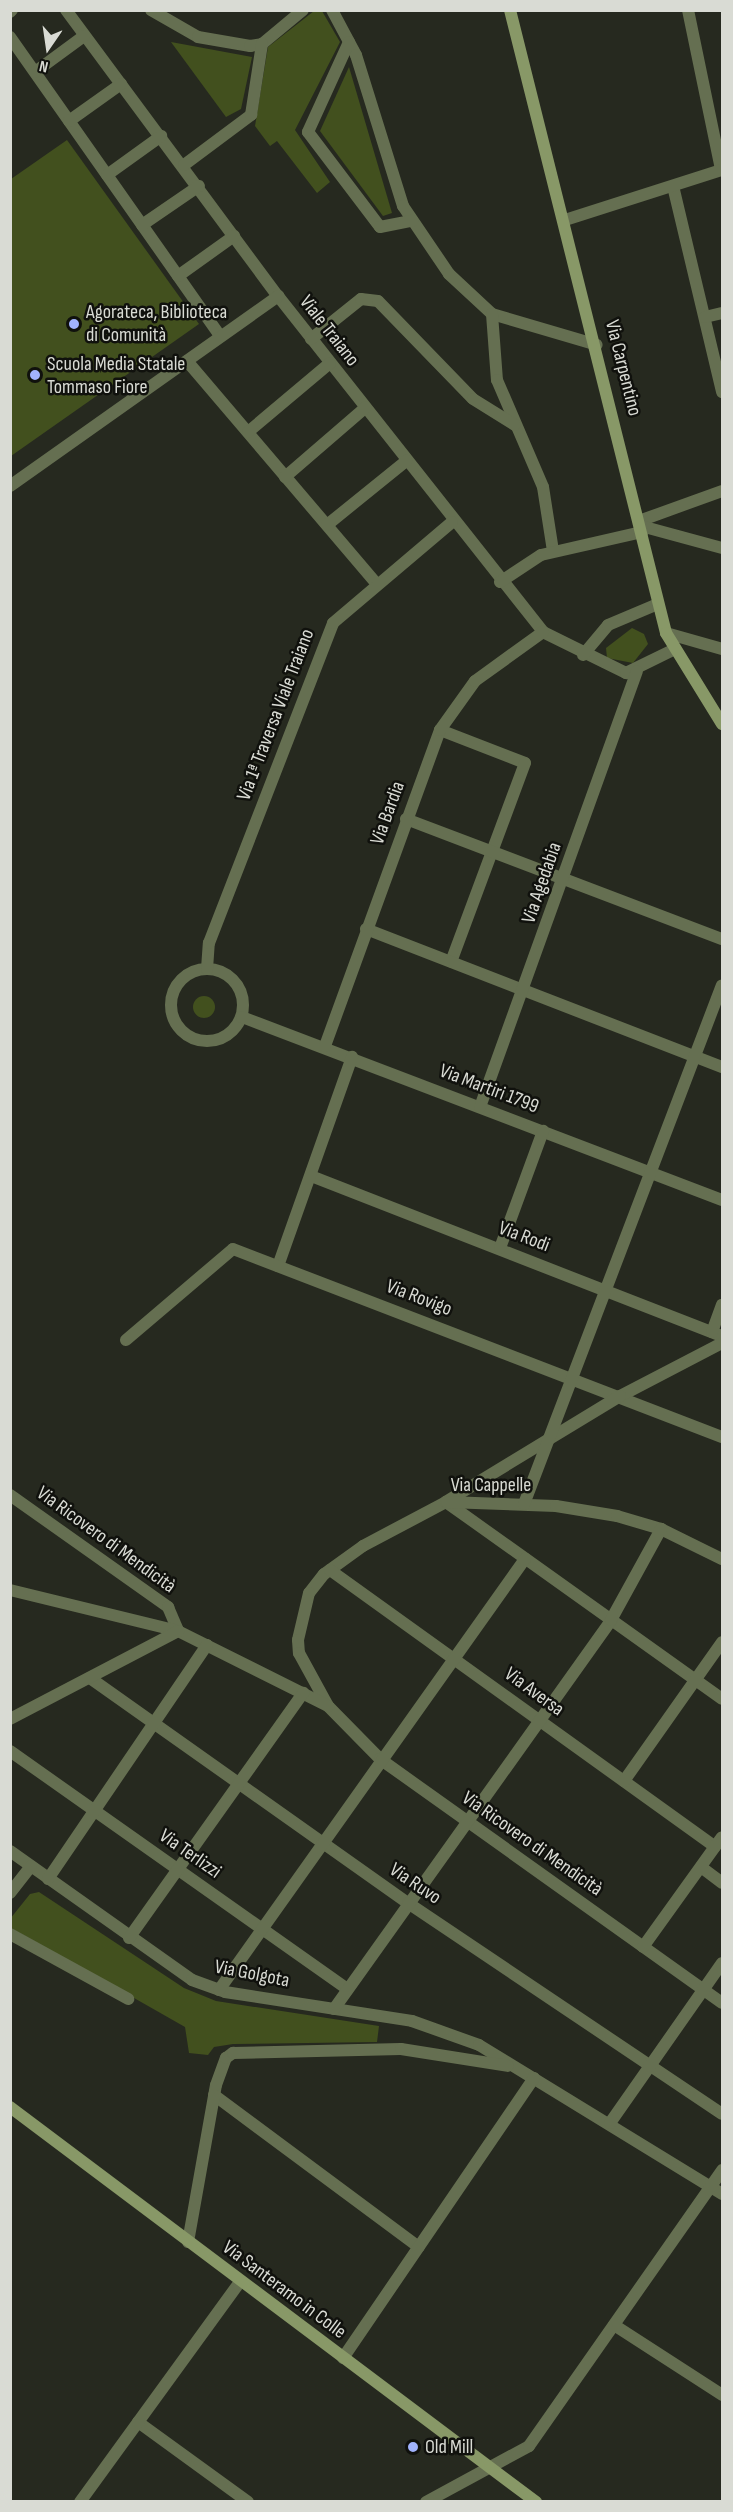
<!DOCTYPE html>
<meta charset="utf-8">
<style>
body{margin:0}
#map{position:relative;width:733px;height:2512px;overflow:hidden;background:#26291f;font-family:"Sofia Sans Condensed",sans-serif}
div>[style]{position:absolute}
.green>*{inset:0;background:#42501e}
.round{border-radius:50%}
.street>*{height:12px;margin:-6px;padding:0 6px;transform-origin:6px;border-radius:6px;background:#656f51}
.street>.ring{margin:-6px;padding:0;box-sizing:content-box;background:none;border:12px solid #656f51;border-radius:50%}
.secondary>*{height:12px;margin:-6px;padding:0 6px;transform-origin:6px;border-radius:6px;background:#889867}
.dots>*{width:16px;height:16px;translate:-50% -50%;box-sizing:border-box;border:3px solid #10110d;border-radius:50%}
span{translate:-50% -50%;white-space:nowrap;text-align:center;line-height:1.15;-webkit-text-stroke:5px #10110d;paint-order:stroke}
.poi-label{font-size:20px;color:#d9dbd4}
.left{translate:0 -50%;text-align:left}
.street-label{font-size:20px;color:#d9dbd4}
.frame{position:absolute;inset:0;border:12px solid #d9dbd4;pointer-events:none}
.north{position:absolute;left:18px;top:18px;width:60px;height:60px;-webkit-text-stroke:4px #10110d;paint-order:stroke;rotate:193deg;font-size:16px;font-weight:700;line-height:24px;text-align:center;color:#d9dbd4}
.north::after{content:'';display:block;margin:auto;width:21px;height:27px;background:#d9dbd4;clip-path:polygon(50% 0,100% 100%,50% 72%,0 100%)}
</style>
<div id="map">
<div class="green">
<div style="clip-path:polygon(314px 11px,322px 11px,340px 42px,295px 130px,330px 182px,317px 193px,277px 141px,270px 146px,255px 126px,268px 47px)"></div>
<div style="clip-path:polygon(171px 42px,252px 57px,241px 109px,226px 117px)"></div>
<div style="clip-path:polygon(349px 67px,392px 213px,383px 216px,320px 131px)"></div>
<div style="clip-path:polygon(67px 140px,199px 324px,11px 456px,11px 179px)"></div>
<div style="clip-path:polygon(632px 628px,644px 634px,648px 644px,633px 663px,607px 658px,606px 648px)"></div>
<div class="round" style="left:193px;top:996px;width:22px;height:22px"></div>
<div style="clip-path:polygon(39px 1892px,184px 1988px,216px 2001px,379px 2026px,377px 2042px,233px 2044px,214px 2047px,208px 2055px,189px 2053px,185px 2027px,11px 1928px,10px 1919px,30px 1894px)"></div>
</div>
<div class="street">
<div style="left:66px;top:10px;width:356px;rotate:53.5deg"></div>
<div style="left:278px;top:296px;width:428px;rotate:51.7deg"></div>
<div style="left:543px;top:632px;width:93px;rotate:26.3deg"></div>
<div style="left:626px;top:673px;width:52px;rotate:-26.1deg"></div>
<div style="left:151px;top:10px;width:54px;rotate:29.9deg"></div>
<div style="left:198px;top:37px;width:53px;rotate:9.8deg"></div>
<div style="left:250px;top:46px;width:12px;rotate:-9deg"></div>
<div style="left:262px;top:44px;width:53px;rotate:-39.7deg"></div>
<div style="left:332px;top:10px;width:51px;rotate:61.9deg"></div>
<div style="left:356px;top:55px;width:158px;rotate:72.7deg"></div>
<div style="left:403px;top:206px;width:82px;rotate:55.9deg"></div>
<div style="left:449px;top:274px;width:59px;rotate:42.9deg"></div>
<div style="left:492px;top:314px;width:109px;rotate:16.4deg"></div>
<div style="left:688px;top:10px;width:163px;rotate:78.3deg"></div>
<div style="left:10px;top:12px;width:3px;rotate:-45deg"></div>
<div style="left:10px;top:37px;width:365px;rotate:54.9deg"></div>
<div style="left:349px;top:42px;width:99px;rotate:114.5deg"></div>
<div style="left:308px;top:132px;width:119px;rotate:52.8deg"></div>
<div style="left:380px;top:227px;width:33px;rotate:-11deg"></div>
<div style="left:35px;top:72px;width:61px;rotate:-36.3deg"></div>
<div style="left:69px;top:121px;width:64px;rotate:-35.4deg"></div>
<div style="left:184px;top:165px;width:84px;rotate:-36.7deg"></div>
<div style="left:251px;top:115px;width:72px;rotate:-81.2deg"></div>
<div style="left:107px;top:175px;width:67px;rotate:-35.8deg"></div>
<div style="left:673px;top:186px;width:212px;rotate:76.6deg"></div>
<div style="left:565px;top:220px;width:165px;rotate:-17.7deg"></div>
<div style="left:142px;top:225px;width:69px;rotate:-34.4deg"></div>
<div style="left:178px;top:276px;width:69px;rotate:-35.5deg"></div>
<div style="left:492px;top:314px;width:66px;rotate:85.7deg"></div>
<div style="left:497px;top:380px;width:116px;rotate:66.7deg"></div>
<div style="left:543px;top:487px;width:65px;rotate:81.1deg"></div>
<div style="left:705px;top:317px;width:17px;rotate:-13deg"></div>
<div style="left:311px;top:339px;width:64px;rotate:-38.7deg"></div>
<div style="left:361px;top:299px;width:17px;rotate:7deg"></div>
<div style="left:378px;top:301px;width:136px;rotate:45.9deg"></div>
<div style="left:473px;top:399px;width:49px;rotate:31.8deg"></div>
<div style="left:187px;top:361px;width:293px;rotate:49.6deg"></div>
<div style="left:248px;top:432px;width:107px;rotate:-40.1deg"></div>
<div style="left:285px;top:477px;width:106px;rotate:-40.8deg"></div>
<div style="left:10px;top:486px;width:329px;rotate:-35.3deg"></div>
<div style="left:639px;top:521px;width:88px;rotate:-19.9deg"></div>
<div style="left:327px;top:525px;width:102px;rotate:-39deg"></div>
<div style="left:641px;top:526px;width:84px;rotate:15.2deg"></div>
<div style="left:500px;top:582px;width:49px;rotate:-33.4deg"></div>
<div style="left:541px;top:555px;width:104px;rotate:-12.8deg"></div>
<div style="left:666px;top:633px;width:58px;rotate:15.9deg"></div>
<div style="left:583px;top:655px;width:39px;rotate:-50deg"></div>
<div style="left:608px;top:625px;width:54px;rotate:-22.8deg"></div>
<div style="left:440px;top:730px;width:91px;rotate:21.2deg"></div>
<div style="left:525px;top:763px;width:212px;rotate:110.4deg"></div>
<div style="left:406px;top:819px;width:338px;rotate:20.8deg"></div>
<div style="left:366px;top:929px;width:382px;rotate:21.2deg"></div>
<div class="ring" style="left:171px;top:969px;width:60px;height:60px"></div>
<div style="left:207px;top:969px;width:26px;rotate:-86deg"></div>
<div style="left:209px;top:943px;width:343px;rotate:-68.8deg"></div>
<div style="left:333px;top:623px;width:156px;rotate:-40.3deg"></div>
<div style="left:242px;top:1017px;width:514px;rotate:20.87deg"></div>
<div style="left:325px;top:1046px;width:336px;rotate:-70deg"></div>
<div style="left:440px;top:730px;width:60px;rotate:-54.5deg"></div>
<div style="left:475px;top:681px;width:84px;rotate:-35.8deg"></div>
<div style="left:480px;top:1107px;width:463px;rotate:-70.2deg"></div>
<div style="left:311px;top:1176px;width:441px;rotate:21.3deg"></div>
<div style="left:500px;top:1248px;width:125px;rotate:-69.8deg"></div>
<div style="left:278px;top:1266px;width:222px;rotate:-70.5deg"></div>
<div style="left:712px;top:1332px;width:29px;rotate:-70deg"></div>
<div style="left:126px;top:1340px;width:140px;rotate:-40.4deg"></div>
<div style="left:233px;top:1249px;width:524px;rotate:21.03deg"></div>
<div style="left:722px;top:1343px;width:115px;rotate:152.5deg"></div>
<div style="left:620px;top:1396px;width:204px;rotate:148.7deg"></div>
<div style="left:446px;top:1502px;width:94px;rotate:152.1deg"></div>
<div style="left:363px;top:1546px;width:48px;rotate:144.3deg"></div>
<div style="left:324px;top:1574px;width:24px;rotate:128deg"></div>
<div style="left:309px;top:1593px;width:48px;rotate:103.2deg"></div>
<div style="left:298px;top:1640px;width:13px;rotate:86deg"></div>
<div style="left:299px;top:1653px;width:60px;rotate:61.3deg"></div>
<div style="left:328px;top:1706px;width:74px;rotate:45.5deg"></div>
<div style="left:380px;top:1759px;width:420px;rotate:35.5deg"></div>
<div style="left:10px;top:1495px;width:194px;rotate:35.3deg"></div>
<div style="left:168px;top:1607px;width:26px;rotate:67deg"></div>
<div style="left:446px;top:1502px;width:339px;rotate:35.5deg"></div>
<div style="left:447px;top:1502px;width:109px;rotate:2.1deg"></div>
<div style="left:556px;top:1506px;width:62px;rotate:9.3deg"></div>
<div style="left:617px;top:1516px;width:46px;rotate:16.5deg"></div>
<div style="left:661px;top:1529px;width:68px;rotate:26.2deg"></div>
<div style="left:524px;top:1504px;width:555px;rotate:-69.12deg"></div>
<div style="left:330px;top:1570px;width:474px;rotate:35.7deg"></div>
<div style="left:10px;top:1590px;width:173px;rotate:13.7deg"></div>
<div style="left:178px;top:1631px;width:168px;rotate:26.6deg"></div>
<div style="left:90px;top:1678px;width:390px;rotate:35.3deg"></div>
<div style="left:408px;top:1903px;width:378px;rotate:33.9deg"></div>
<div style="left:10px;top:1719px;width:190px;rotate:-27.6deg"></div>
<div style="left:10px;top:1751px;width:413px;rotate:35.2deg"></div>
<div style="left:624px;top:1781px;width:170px;rotate:-54.8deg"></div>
<div style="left:10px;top:1851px;width:223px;rotate:35.3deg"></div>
<div style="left:192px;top:1980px;width:35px;rotate:20deg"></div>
<div style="left:225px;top:1992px;width:189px;rotate:8.8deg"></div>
<div style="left:412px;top:2021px;width:71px;rotate:19.7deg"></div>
<div style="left:479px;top:2045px;width:285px;rotate:31.5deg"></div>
<div style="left:701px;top:1867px;width:26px;rotate:37deg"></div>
<div style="left:48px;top:1879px;width:283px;rotate:-55.8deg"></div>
<div style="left:10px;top:1893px;width:34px;rotate:-52deg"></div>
<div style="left:10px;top:1934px;width:135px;rotate:28.8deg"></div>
<div style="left:129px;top:1938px;width:301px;rotate:-54.6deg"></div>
<div style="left:643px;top:1947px;width:135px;rotate:-54.3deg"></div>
<div style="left:219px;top:1990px;width:529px;rotate:-54.63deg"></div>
<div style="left:334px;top:2009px;width:478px;rotate:-54.5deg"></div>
<div style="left:611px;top:1620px;width:104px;rotate:-61.2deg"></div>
<div style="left:214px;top:2095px;width:255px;rotate:36.6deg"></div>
<div style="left:610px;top:2123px;width:195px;rotate:-55deg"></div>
<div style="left:188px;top:2242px;width:159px;rotate:-79.9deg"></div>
<div style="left:216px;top:2085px;width:29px;rotate:-70deg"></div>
<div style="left:226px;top:2058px;width:9px;rotate:-36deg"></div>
<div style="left:233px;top:2053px;width:168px;rotate:-1.4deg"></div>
<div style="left:401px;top:2049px;width:108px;rotate:9deg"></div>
<div style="left:614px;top:2325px;width:129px;rotate:32.9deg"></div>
<div style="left:343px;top:2358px;width:339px;rotate:-55.7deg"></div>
<div style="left:138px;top:2422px;width:136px;rotate:36deg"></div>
<div style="left:80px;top:2502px;width:272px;rotate:-54deg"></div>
<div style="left:426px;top:2502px;width:117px;rotate:-28.5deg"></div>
<div style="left:529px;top:2446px;width:337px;rotate:-55deg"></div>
</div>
<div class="secondary">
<div style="left:510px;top:10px;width:642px;rotate:75.94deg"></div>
<div style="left:666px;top:633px;width:107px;rotate:58.4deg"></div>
<div style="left:10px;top:2107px;width:658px;rotate:36.9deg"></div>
</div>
<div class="dots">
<div style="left:74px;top:324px;background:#a1b3fd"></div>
<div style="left:35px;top:375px;background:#a1b3fd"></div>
<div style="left:413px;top:2447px;background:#a1b3fd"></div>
</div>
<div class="poi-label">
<span class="left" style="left:86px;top:324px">Agorateca, Biblioteca<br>di Comunità</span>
<span class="left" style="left:47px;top:376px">Scuola Media Statale<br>Tommaso Fiore</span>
<span class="left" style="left:425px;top:2447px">Old Mill</span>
</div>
<div class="street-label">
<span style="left:329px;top:331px;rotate:52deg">Viale Traiano</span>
<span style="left:623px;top:368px;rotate:76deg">Via Carpentino</span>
<span style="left:276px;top:715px;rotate:-69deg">Via 1ª Traversa Viale Traiano</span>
<span style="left:388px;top:813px;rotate:-70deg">Via Bardia</span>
<span style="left:542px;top:883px;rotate:-71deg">Via Agedabia</span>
<span style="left:489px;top:1089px;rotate:21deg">Via Martiri 1799</span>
<span style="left:524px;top:1237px;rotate:21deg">Via Rodi</span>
<span style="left:419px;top:1298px;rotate:21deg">Via Rovigo</span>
<span style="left:491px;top:1485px">Via Cappelle</span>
<span style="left:106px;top:1540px;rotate:36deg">Via Ricovero di Mendicità</span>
<span style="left:534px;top:1692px;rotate:36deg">Via Aversa</span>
<span style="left:532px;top:1844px;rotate:35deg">Via Ricovero di Mendicità</span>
<span style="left:190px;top:1854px;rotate:35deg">Via Terlizzi</span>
<span style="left:415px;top:1884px;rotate:34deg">Via Ruvo</span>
<span style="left:252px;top:1974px;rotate:11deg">Via Golgota</span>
<span style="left:284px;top:2290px;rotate:37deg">Via Santeramo in Colle</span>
</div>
<div class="frame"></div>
<div class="north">N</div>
</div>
